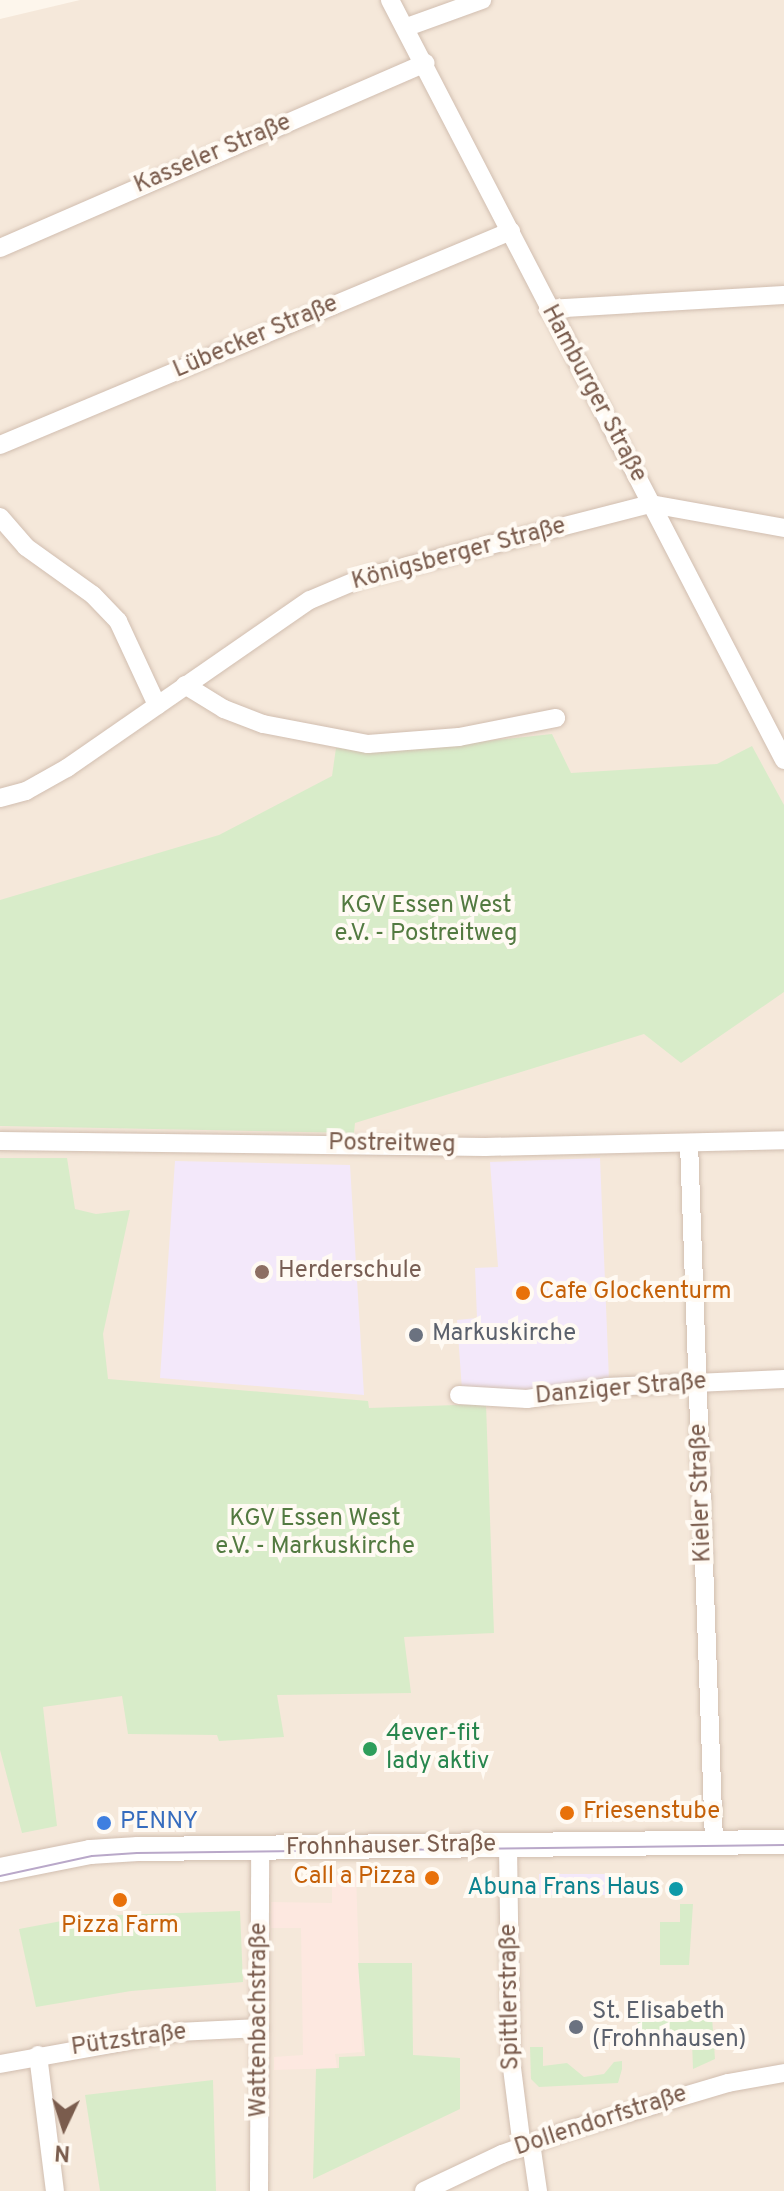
<!DOCTYPE html>
<meta charset="utf-8">
<style>
body{margin:0}
#map{position:relative;width:784px;height:2191px;overflow:hidden;background:#fdf6ec;font-family:Overpass,sans-serif}
div>[style]{position:absolute}
[style*='--x']{left:calc(var(--x)*1px);top:calc(var(--y)*1px);width:calc(var(--w)*1px);rotate:calc(var(--a)*1deg)}
.residential>*{inset:0;background:#f5e8da}
.commercial>*{inset:0;background:#fde8e0}
.education>*{inset:0;background:#f3e8fa;transform-origin:0 0}
.green>*{inset:0;background:#d8ecc9}
.roads{filter:drop-shadow(0 0 2px #d1beb0) drop-shadow(0 0 2px #d1beb0)}
.street>*{height:18px;margin:-9px;padding:0 9px;transform-origin:9px;border-radius:9px;background:#fff}
.secondary>*{height:24px;margin:-12px;padding:0 12px;transform-origin:12px;border-radius:12px;background:#fff}
.tram>*{height:2px;margin:-1px;padding:0 1px;transform-origin:1px;border-radius:1px;background:#b9a8c9}
.dots>*{width:22px;height:22px;translate:-50% -50%;box-sizing:border-box;border:4px solid #fffaf3;border-radius:50%}
span{translate:-50% -50%;white-space:nowrap;text-align:center;line-height:1.15;-webkit-text-stroke:8px #fffaf3;paint-order:stroke}
.street-label{font-size:24px;color:#7a5c4d}
.park-label{font-size:24px;color:#537a41}
.education-label{font-size:24px;color:#785e54}
.left{translate:0 -50%;text-align:left}
.food-label{font-size:24px;color:#c56008}
.right{translate:-100% -50%;text-align:right}
.worship-label{font-size:24px;color:#5b616d}
.leisure-label{font-size:24px;color:#27864d}
.shop-label{font-size:24px;color:#366cbe}
.culture-label{font-size:24px;color:#0d838f}
.north{position:absolute;left:24px;top:2087px;width:80px;height:80px;-webkit-text-stroke:6px #fffaf3;paint-order:stroke;rotate:184deg;font-size:22px;font-weight:700;line-height:32px;text-align:center;color:#7a5c4d}
.north::after{content:'';display:block;margin:auto;width:28px;height:36px;background:#7a5c4d;clip-path:polygon(50% 0,100% 100%,50% 72%,0 100%)}
</style>
<div id="map">
<div class="residential">
<div style="clip-path:polygon(80px 0,784px 0,784px 2191px,0 2191px,0 19px)"></div>
</div>
<div class="commercial">
<div style="clip-path:polygon(332px 1875px,356px 1875px,362px 2052px,335px 2054px,337px 2068px,274px 2070px,274px 2057px,303px 2055px,301px 1928px,271px 1928px,271px 1902px,332px 1903px)"></div>
</div>
<div class="education">
<div style="clip-path:polygon(600px 1158px,609px 1380px,526px 1394px,462px 1390px,457px 1320px,477px 1318px,475px 1268px,498px 1267px,490px 1162px)"></div>
<div style="clip-path:polygon(175px 1161px,350px 1165px,364px 1395px,160px 1378px)"></div>
<div style="left:622px;top:1874px;width:21px;height:83px;rotate:90deg"></div>
</div>
<div class="green">
<div style="clip-path:polygon(552px 734px,571px 773px,717px 764px,752px 746px,784px 805px,784px 992px,681px 1063px,644px 1034px,355px 1123px,354px 1133px,0 1126px,0 900px,219px 835px,332px 776px,336px 748px,401px 750px)"></div>
<div style="clip-path:polygon(0 1158px,67px 1158px,75px 1209px,96px 1214px,130px 1210px,103px 1334px,108px 1379px,368px 1401px,369px 1408px,486px 1404px,494px 1633px,404px 1637px,411px 1693px,277px 1695px,284px 1737px,219px 1741px,217px 1735px,128px 1734px,122px 1696px,43px 1707px,57px 1826px,22px 1833px,0 1750px)"></div>
<div style="clip-path:polygon(680px 1904px,693px 1904px,689px 1965px,660px 1965px,660px 1922px,680px 1922px)"></div>
<div style="clip-path:polygon(240px 1911px,243px 1982px,131px 1991px,36px 2007px,19px 1929px,88px 1916px)"></div>
<div style="clip-path:polygon(358px 1963px,412px 1963px,413px 2055px,460px 2058px,460px 2109px,313px 2179px,316px 2069px,339px 2068px,339px 2057px,365px 2056px)"></div>
<div style="clip-path:polygon(712px 2017px,715px 2059px,693px 2069px,692px 2041px,637px 2042px,638px 2019px)"></div>
<div style="clip-path:polygon(530px 2047px,543px 2047px,543px 2066px,567px 2063px,584px 2077px,604px 2074px,614px 2062px,622px 2061px,622px 2069px,618px 2083px,539px 2087px,531px 2079px)"></div>
<div style="clip-path:polygon(213px 2080px,216px 2191px,100px 2191px,85px 2095px)"></div>
</div>
<div class="roads">
<div class="street">
<div style="--x:390;--y:0;--w:856;--a:62.6"></div>
<div style="--x:407;--y:27;--w:80;--a:-19.8"></div>
<div style="--x:0;--y:248;--w:464;--a:-23.5"></div>
<div style="--x:548;--y:309;--w:236;--a:-3.4"></div>
<div style="--x:0;--y:445;--w:554;--a:-22.72"></div>
<div style="--x:0;--y:517;--w:40;--a:49"></div>
<div style="--x:26;--y:547;--w:82;--a:35.6"></div>
<div style="--x:93;--y:595;--w:36;--a:46"></div>
<div style="--x:118;--y:621;--w:93;--a:65.1"></div>
<div style="--x:185;--y:685;--w:46;--a:31.6"></div>
<div style="--x:224;--y:709;--w:42;--a:21"></div>
<div style="--x:263;--y:724;--w:107;--a:10.8"></div>
<div style="--x:368;--y:744;--w:91;--a:-4.4"></div>
<div style="--x:459;--y:737;--w:99;--a:-11.1"></div>
<div style="--x:0;--y:798;--w:27;--a:-15"></div>
<div style="--x:26;--y:791;--w:47;--a:-29.3"></div>
<div style="--x:67;--y:768;--w:295;--a:-34.7"></div>
<div style="--x:310;--y:600;--w:56;--a:-22.9"></div>
<div style="--x:362;--y:578;--w:298;--a:-14.4"></div>
<div style="--x:651;--y:504;--w:135;--a:10.2"></div>
<div style="--x:0;--y:1141;--w:485;--a:0.7"></div>
<div style="--x:485;--y:1147;--w:299;--a:-1.3"></div>
<div style="--x:689;--y:1143;--w:700;--a:87.95"></div>
<div style="--x:459;--y:1395;--w:68;--a:3.4"></div>
<div style="--x:527;--y:1399;--w:81;--a:-8.5"></div>
<div style="--x:607;--y:1387;--w:177;--a:-2.6"></div>
<div style="--x:508;--y:1846;--w:214;--a:89.2"></div>
<div style="--x:511;--y:2060;--w:88;--a:82.8"></div>
<div style="--x:38;--y:2055;--w:137;--a:82.9"></div>
<div style="--x:0;--y:2064;--w:180;--a:-10.2"></div>
<div style="--x:177;--y:2032;--w:83;--a:-2.8"></div>
<div style="--x:531;--y:2143;--w:49;--a:81.7"></div>
<div style="--x:259;--y:2191;--w:343;--a:-89.8"></div>
<div style="--x:424;--y:2191;--w:86;--a:-25.4"></div>
<div style="--x:502;--y:2154;--w:75;--a:-19.4"></div>
<div style="--x:573;--y:2129;--w:162;--a:-16.5"></div>
<div style="--x:728;--y:2083;--w:57;--a:-10.1"></div>
</div>
<div class="secondary">
<div style="--x:0;--y:1870;--w:92;--a:-11.3"></div>
<div style="--x:90;--y:1852;--w:48;--a:-3.6"></div>
<div style="--x:138;--y:1849;--w:646;--a:-0.62"></div>
</div>
</div>
<div class="tram">
<div style="--x:0;--y:1876;--w:94;--a:-12.3"></div>
<div style="--x:92;--y:1856;--w:45;--a:-3.8"></div>
<div style="--x:137;--y:1853;--w:647;--a:-0.71"></div>
</div>
<div class="dots">
<div style="left:262px;top:1272px;background:#8d6e63"></div>
<div style="left:523px;top:1293px;background:#e8710a"></div>
<div style="left:416px;top:1335px;background:#6b7280"></div>
<div style="left:370px;top:1749px;background:#2e9e5b"></div>
<div style="left:567px;top:1813px;background:#e8710a"></div>
<div style="left:104px;top:1823px;background:#3f7fe0"></div>
<div style="left:432px;top:1878px;background:#e8710a"></div>
<div style="left:676px;top:1889px;background:#0f9aa8"></div>
<div style="left:120px;top:1900px;background:#e8710a"></div>
<div style="left:576px;top:2027px;background:#6b7280"></div>
</div>
<div class="street-label">
<span style="left:213px;top:155px;rotate:-23deg">Kasseler Straße</span>
<span style="left:256px;top:338px;rotate:-23deg">Lübecker Straße</span>
<span style="left:593px;top:394px;rotate:62deg">Hamburger Straße</span>
<span style="left:459px;top:555px;rotate:-15deg">Königsberger Straße</span>
<span style="left:392px;top:1145px;rotate:1deg">Postreitweg</span>
<span style="left:621px;top:1390px;rotate:-5deg">Danziger Straße</span>
<span style="left:702px;top:1493px;rotate:-92deg">Kieler Straße</span>
<span style="left:391px;top:1847px;rotate:-1deg">Frohnhauser Straße</span>
<span style="left:511px;top:1997px;rotate:-91deg">Spittlerstraße</span>
<span style="left:260px;top:2020px;rotate:-90deg">Wattenbachstraße</span>
<span style="left:129px;top:2041px;rotate:-8deg">Pützstraße</span>
<span style="left:601px;top:2122px;rotate:-18deg">Dollendorfstraße</span>
</div>
<div class="park-label">
<span style="left:426px;top:921px">KGV Essen West<br>e.V. - Postreitweg</span>
<span style="left:315px;top:1534px">KGV Essen West<br>e.V. - Markuskirche</span>
</div>
<div class="education-label">
<span class="left" style="left:278px;top:1272px">Herderschule</span>
</div>
<div class="food-label">
<span class="left" style="left:539px;top:1293px">Cafe Glockenturm</span>
<span class="left" style="left:583px;top:1813px">Friesenstube</span>
<span class="right" style="left:416px;top:1878px">Call a Pizza</span>
<span style="left:120px;top:1927px">Pizza Farm</span>
</div>
<div class="worship-label">
<span class="left" style="left:432px;top:1335px">Markuskirche</span>
<span class="left" style="left:592px;top:2027px">St. Elisabeth<br>(Frohnhausen)</span>
</div>
<div class="leisure-label">
<span class="left" style="left:386px;top:1749px">4ever-fit<br>lady aktiv</span>
</div>
<div class="shop-label">
<span class="left" style="left:120px;top:1823px">PENNY</span>
</div>
<div class="culture-label">
<span class="right" style="left:660px;top:1889px">Abuna Frans Haus</span>
</div>
<div class="north">N</div>
</div>
